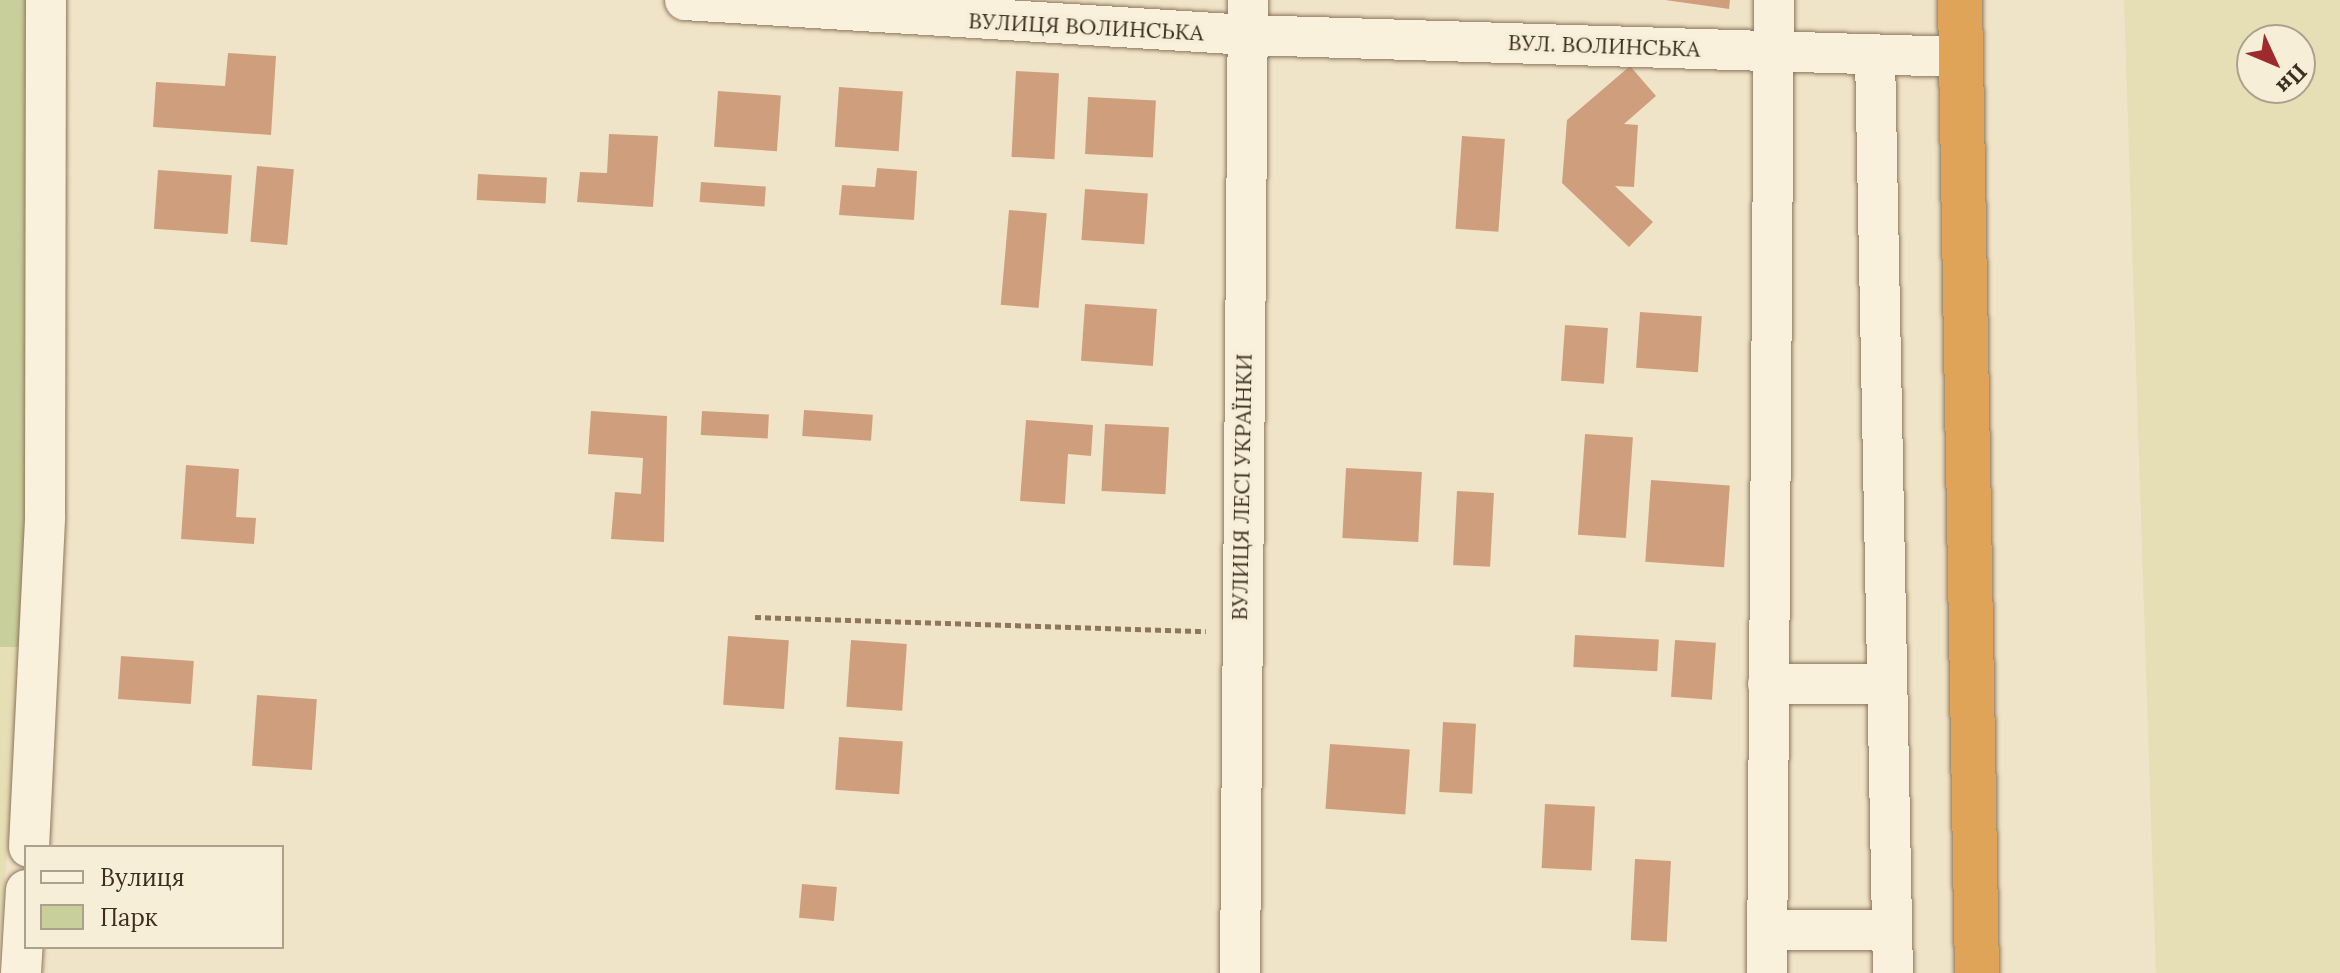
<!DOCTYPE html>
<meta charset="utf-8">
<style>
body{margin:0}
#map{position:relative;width:2340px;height:973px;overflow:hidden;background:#f0e4c8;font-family:Lora,serif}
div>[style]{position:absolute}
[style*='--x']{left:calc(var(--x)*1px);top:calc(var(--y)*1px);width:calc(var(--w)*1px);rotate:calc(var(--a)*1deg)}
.farmland>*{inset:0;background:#e6deb5}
.green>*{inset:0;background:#c9cf9b;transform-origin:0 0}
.building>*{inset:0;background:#cf9f7d;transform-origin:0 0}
.path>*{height:5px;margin-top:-2.5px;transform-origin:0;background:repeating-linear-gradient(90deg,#8d765c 0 6px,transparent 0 10px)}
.roads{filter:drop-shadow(0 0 2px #8d765c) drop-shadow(0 0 2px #8d765c)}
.minor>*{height:40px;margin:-20px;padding:0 20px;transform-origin:20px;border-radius:20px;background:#faf1dc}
.highway>*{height:44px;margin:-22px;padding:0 22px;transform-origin:22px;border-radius:22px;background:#e0a458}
span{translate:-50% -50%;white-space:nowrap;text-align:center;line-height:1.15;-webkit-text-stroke:7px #f7eed8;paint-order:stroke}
.street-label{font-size:22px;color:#3d2e20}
.legend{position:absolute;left:24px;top:845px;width:260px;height:104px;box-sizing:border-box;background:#f7eed8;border:2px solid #ada18e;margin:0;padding:10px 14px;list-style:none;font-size:24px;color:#3d2e20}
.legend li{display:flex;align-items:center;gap:16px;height:40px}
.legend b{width:40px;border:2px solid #ada18e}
.north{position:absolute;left:2236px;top:24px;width:80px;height:80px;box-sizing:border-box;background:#f7eed8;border:2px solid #ada18e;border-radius:50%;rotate:134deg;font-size:22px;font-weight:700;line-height:32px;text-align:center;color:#3d2e20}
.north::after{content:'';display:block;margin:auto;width:28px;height:36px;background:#9e2a2b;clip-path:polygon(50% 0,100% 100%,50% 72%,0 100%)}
</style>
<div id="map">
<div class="farmland">
<div style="clip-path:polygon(evenodd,2124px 0,2340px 0,2340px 973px,2156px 973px,2124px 0,2252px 40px,2300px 40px,2300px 88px,2252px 88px,2252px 40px)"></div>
<div style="clip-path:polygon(0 647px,23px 647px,0 943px)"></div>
</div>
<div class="green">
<div style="left:0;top:0;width:26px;height:647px"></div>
</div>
<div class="building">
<div style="clip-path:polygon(1665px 0,1730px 0,1729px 9px)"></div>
<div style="clip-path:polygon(228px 53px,276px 56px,271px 135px,153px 127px,156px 82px,225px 86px)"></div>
<div style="clip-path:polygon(1630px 66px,1656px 96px,1624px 124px,1638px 125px,1634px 187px,1615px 186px,1653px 222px,1629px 247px,1562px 183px,1567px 120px)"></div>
<div style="left:1016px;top:71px;width:43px;height:86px;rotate:3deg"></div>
<div style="left:839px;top:87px;width:64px;height:60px;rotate:4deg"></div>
<div style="left:718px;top:91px;width:63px;height:56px;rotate:4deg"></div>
<div style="left:1088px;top:97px;width:68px;height:57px;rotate:3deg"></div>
<div style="clip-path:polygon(609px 134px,658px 136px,653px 207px,577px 202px,580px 172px,607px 173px)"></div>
<div style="left:1462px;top:136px;width:43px;height:93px;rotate:4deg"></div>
<div style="left:257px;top:166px;width:37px;height:76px;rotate:5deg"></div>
<div style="clip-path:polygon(877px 168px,917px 171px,914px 220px,839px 215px,842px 185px,875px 187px)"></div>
<div style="left:158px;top:170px;width:74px;height:59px;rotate:4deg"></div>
<div style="left:478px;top:174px;width:69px;height:26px;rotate:3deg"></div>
<div style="left:701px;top:182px;width:65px;height:20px;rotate:4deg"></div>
<div style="left:1085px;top:189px;width:63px;height:51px;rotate:4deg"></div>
<div style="left:1009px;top:210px;width:38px;height:95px;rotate:5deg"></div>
<div style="left:1085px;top:304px;width:72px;height:57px;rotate:4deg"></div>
<div style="left:1640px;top:312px;width:62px;height:56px;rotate:4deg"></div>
<div style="left:1565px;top:325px;width:43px;height:56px;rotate:4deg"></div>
<div style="left:804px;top:410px;width:69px;height:26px;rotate:4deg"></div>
<div style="clip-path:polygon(591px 411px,667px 416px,664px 542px,611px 539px,615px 492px,641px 494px,643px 458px,588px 454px)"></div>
<div style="left:702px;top:411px;width:67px;height:24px;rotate:3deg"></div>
<div style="clip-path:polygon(1026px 420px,1093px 425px,1091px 456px,1068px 454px,1065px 504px,1020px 501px)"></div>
<div style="left:1105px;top:424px;width:64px;height:67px;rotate:3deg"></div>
<div style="left:1585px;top:434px;width:48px;height:101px;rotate:4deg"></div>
<div style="clip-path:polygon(186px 465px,239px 469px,236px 517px,256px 518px,254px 544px,181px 539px)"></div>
<div style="left:1346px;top:468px;width:76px;height:70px;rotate:3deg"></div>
<div style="left:1651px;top:480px;width:79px;height:82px;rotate:4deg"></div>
<div style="left:1457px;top:491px;width:37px;height:74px;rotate:3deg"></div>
<div style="left:1575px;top:635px;width:84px;height:32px;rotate:3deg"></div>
<div style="left:728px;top:636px;width:61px;height:69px;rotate:4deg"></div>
<div style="left:851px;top:640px;width:56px;height:67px;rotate:4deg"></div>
<div style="left:1675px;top:640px;width:41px;height:57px;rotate:4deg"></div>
<div style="left:121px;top:656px;width:73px;height:43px;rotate:4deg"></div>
<div style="left:257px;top:695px;width:60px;height:71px;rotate:4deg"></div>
<div style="left:1443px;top:722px;width:33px;height:70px;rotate:3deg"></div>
<div style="left:839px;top:737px;width:64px;height:53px;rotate:4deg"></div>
<div style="left:1330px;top:744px;width:80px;height:65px;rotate:4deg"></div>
<div style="left:1545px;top:804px;width:50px;height:64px;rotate:3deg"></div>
<div style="left:1635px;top:859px;width:36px;height:81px;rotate:3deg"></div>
<div style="left:802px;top:884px;width:35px;height:34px;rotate:5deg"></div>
</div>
<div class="path">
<div style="--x:755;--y:617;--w:451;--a:1.8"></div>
</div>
<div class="roads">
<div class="minor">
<div style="--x:685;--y:0;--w:564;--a:3.56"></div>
<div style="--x:1248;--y:35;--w:713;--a:1.77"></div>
<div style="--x:1875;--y:55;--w:918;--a:88.88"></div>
<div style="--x:1768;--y:684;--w:119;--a:0"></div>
<div style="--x:29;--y:847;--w:331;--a:-87.2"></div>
<div style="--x:45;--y:516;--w:516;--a:-89.89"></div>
<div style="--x:1767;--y:930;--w:125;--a:0"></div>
<div style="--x:21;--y:973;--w:83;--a:-86.6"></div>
<div style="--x:1240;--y:973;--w:973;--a:-89.53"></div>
<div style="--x:1767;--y:973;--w:973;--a:-89.59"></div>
</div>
<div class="highway">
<div style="--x:1960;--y:0;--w:973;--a:89"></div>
</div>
</div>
<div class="street-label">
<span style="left:1086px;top:27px;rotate:3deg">ВУЛИЦЯ ВОЛИНСЬКА</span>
<span style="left:1604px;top:46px;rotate:2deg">ВУЛ. ВОЛИНСЬКА</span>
<span style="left:1242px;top:487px;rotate:-89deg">ВУЛИЦЯ ЛЕСІ УКРАЇНКИ</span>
</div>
<ul class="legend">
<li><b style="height:10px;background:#faf1dc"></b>Вулиця</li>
<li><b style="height:22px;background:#c9cf9b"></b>Парк</li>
</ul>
<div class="north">Пн</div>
</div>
